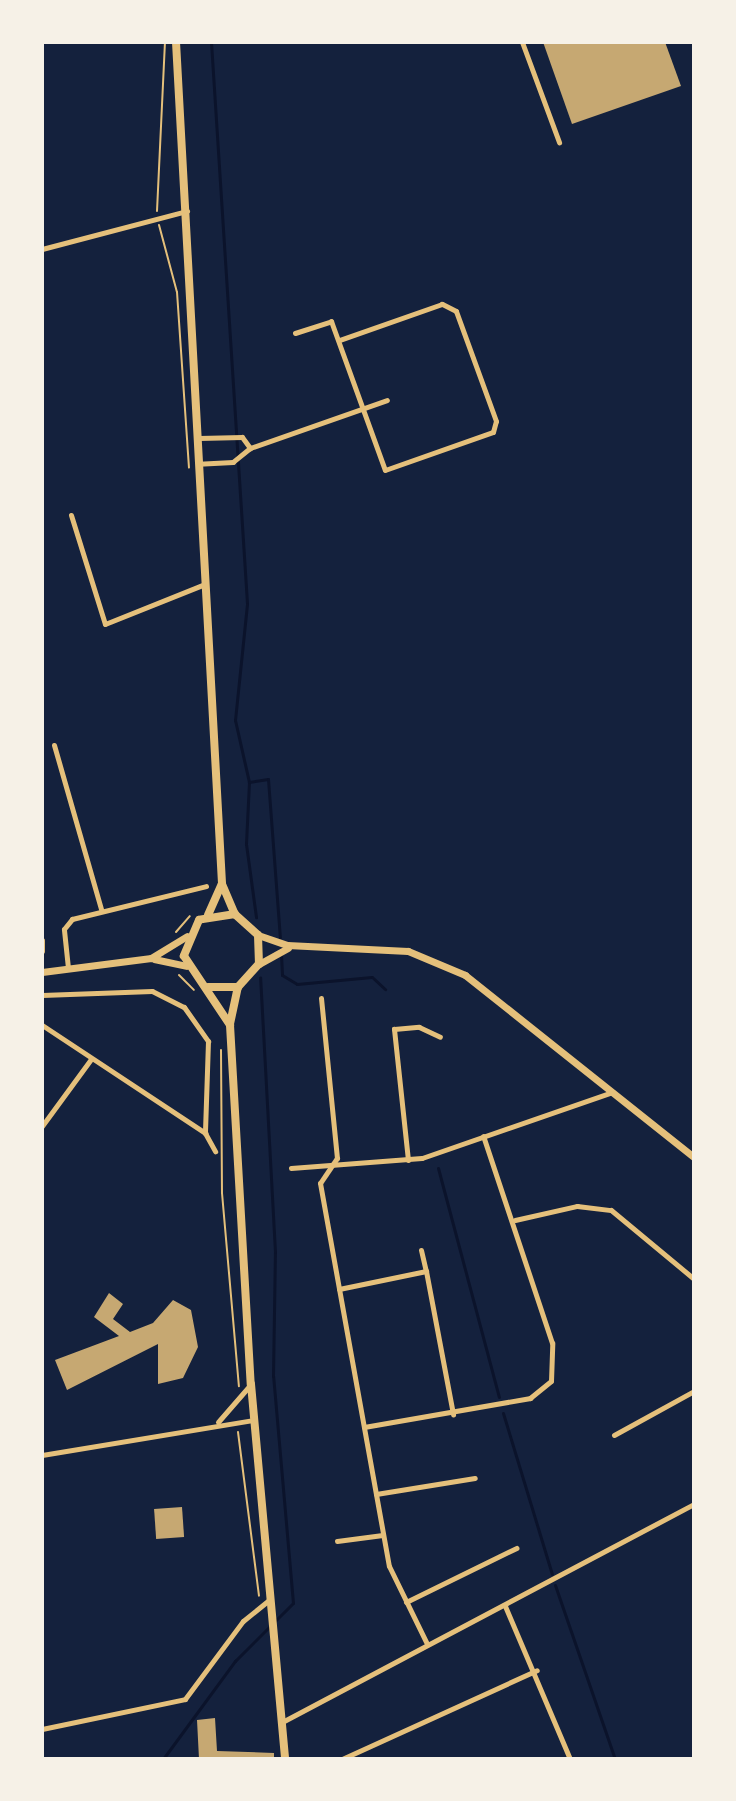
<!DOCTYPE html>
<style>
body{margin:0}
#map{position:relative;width:736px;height:1801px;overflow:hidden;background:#14213d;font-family:Barlow,sans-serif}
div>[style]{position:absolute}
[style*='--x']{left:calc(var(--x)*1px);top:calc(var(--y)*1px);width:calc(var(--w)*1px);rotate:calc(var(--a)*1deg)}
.stream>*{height:3px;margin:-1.5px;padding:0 1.5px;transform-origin:1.5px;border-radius:1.5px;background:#0b132b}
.building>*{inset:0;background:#c6a872;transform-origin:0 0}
.path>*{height:2px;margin:-1px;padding:0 1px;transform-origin:1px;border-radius:1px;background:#e5c07b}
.minor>*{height:5px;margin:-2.5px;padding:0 2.5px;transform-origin:2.5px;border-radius:2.5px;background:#e5c07b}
.tertiary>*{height:7px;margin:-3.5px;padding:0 3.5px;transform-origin:3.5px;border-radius:3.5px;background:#e5c07b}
.secondary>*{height:8px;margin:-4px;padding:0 4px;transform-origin:4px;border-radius:4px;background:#e5c07b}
span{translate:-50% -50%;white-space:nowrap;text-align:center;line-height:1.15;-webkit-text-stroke:8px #f6f1e7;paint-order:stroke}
.frame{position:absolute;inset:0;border:44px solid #f6f1e7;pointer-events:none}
</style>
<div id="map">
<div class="stream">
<div style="--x:211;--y:42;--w:563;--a:86.33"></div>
<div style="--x:247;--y:604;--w:117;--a:95.9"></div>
<div style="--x:235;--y:720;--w:64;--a:77.3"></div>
<div style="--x:249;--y:782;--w:62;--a:92.8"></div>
<div style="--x:246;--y:844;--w:74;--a:82.2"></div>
<div style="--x:249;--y:782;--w:19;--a:-9"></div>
<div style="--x:268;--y:779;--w:159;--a:85.7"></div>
<div style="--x:281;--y:955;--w:20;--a:87"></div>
<div style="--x:282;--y:975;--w:17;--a:31"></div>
<div style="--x:297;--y:984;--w:75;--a:-5.3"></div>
<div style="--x:372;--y:977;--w:18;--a:43"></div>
<div style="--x:438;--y:1168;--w:237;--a:75.1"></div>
<div style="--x:503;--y:1413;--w:168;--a:73.1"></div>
<div style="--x:555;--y:1585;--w:184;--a:71"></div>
<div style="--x:163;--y:1759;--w:122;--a:-53.7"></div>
<div style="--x:235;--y:1661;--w:82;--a:-45"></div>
<div style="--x:293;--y:1603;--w:228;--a:-95"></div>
<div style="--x:273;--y:1376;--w:124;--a:-89.1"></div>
<div style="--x:275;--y:1252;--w:275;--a:-93.1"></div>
</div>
<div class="building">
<div style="clip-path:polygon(543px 42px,665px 42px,681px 86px,572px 124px)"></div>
<div style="clip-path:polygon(109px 1293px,123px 1304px,113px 1319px,130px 1332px,153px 1323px,173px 1300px,191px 1310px,198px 1347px,183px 1378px,158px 1384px,158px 1344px,67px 1390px,55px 1360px,119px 1336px,94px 1317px)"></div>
<div style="left:182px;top:1507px;width:30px;height:28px;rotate:86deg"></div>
<div style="clip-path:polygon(215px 1718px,217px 1751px,274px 1753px,274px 1759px,199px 1759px,197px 1720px)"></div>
</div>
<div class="path">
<div style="--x:157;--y:211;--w:169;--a:-87.3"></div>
<div style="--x:159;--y:225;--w:69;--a:75"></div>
<div style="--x:177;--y:292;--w:176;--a:86.1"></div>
<div style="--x:176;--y:932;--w:21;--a:-49"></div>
<div style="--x:179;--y:975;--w:21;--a:45"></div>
<div style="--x:221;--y:1050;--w:143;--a:89.6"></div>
<div style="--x:222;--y:1193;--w:194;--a:85"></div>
<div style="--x:238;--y:1432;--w:165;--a:82.7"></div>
</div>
<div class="minor">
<div style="--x:522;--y:42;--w:107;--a:69.7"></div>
<div style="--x:42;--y:249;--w:150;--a:-14.7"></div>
<div style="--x:295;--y:333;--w:38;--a:-18"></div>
<div style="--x:331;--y:321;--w:158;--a:70.1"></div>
<div style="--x:385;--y:470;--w:114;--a:-19.4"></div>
<div style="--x:493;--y:432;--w:11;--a:-75"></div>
<div style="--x:496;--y:421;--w:117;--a:-110"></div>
<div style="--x:456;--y:311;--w:16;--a:-153"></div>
<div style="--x:442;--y:304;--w:109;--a:160.7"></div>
<div style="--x:199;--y:438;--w:43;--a:-1.3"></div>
<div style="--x:242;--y:437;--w:14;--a:54"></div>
<div style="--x:250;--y:448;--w:22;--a:141"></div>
<div style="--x:233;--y:462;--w:34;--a:177"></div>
<div style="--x:250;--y:448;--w:145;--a:-19.3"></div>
<div style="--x:71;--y:515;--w:114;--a:72.7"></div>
<div style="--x:105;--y:624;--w:108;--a:-21.8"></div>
<div style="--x:54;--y:745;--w:171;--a:74"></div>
<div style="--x:42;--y:940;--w:11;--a:90"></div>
<div style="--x:68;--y:968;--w:39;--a:-96"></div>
<div style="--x:64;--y:929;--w:13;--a:-51"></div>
<div style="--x:72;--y:919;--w:138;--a:-13.8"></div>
<div style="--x:42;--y:995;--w:110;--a:-2.1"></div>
<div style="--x:152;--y:991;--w:36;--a:27"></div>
<div style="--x:184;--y:1007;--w:42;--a:54.8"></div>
<div style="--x:208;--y:1041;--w:92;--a:91.9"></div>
<div style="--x:205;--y:1133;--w:21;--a:61"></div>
<div style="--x:321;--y:998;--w:161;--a:84.3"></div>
<div style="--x:337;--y:1158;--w:30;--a:124"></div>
<div style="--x:320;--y:1183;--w:389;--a:79.8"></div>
<div style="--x:389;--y:1566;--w:87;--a:64"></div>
<div style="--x:42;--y:1025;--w:196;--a:33.5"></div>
<div style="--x:42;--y:1126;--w:83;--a:-53.8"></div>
<div style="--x:408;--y:1160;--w:132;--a:-96.1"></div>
<div style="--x:394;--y:1029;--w:25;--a:-5"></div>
<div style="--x:419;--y:1027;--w:23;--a:25"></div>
<div style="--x:291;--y:1168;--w:131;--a:-4.4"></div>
<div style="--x:422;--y:1158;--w:202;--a:-19.1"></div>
<div style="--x:515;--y:1220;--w:64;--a:-12.7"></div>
<div style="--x:577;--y:1206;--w:34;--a:7"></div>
<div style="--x:611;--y:1210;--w:108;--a:39.7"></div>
<div style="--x:421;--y:1250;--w:22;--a:77"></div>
<div style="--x:339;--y:1289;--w:89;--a:-11.7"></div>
<div style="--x:426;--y:1271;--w:146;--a:79.3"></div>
<div style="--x:218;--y:1422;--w:50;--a:-49"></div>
<div style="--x:364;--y:1427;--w:169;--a:-9.9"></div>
<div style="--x:530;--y:1398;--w:27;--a:-39"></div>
<div style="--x:551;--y:1381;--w:38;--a:-88"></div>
<div style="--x:552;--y:1343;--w:218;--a:-108.4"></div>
<div style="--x:614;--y:1435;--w:91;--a:-28.8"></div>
<div style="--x:42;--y:1455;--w:215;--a:-9.4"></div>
<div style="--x:376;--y:1494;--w:100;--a:-9.2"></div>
<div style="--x:337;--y:1541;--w:46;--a:-7.4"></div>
<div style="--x:406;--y:1602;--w:123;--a:-26.1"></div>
<div style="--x:505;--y:1606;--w:166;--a:67"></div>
<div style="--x:284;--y:1721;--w:464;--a:-27.9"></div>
<div style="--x:42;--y:1729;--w:146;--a:-11.8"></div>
<div style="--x:185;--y:1699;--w:97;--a:-53.4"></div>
<div style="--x:243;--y:1621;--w:33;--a:-39"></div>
<div style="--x:342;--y:1759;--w:214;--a:-24.5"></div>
</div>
<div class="tertiary">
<div style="--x:258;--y:935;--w:31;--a:19"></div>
<div style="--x:287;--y:945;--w:121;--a:2.8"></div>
<div style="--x:408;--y:951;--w:62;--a:22.8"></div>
<div style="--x:465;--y:975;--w:293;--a:38.5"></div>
<div style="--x:154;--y:959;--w:33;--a:12"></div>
<div style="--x:259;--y:964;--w:33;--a:-29"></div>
<div style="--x:42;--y:972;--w:110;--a:-7.3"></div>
<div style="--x:151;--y:958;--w:42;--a:-31.4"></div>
</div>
<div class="secondary">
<div style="--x:176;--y:42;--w:843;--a:86.87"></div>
<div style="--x:222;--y:884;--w:33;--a:67"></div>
<div style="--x:208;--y:915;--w:34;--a:-66"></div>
<div style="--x:208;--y:987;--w:30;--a:0"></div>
<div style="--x:238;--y:987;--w:31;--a:-48"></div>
<div style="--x:259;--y:964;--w:29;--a:-92"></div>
<div style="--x:258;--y:935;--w:31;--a:-138"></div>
<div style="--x:235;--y:914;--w:36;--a:171"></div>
<div style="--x:199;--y:920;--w:39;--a:113"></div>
<div style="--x:184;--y:956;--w:83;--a:56.3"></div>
<div style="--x:230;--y:1025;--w:360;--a:86.7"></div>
<div style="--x:251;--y:1384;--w:377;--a:84.8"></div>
<div style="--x:230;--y:1024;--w:38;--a:-78"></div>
</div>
<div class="frame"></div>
</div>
